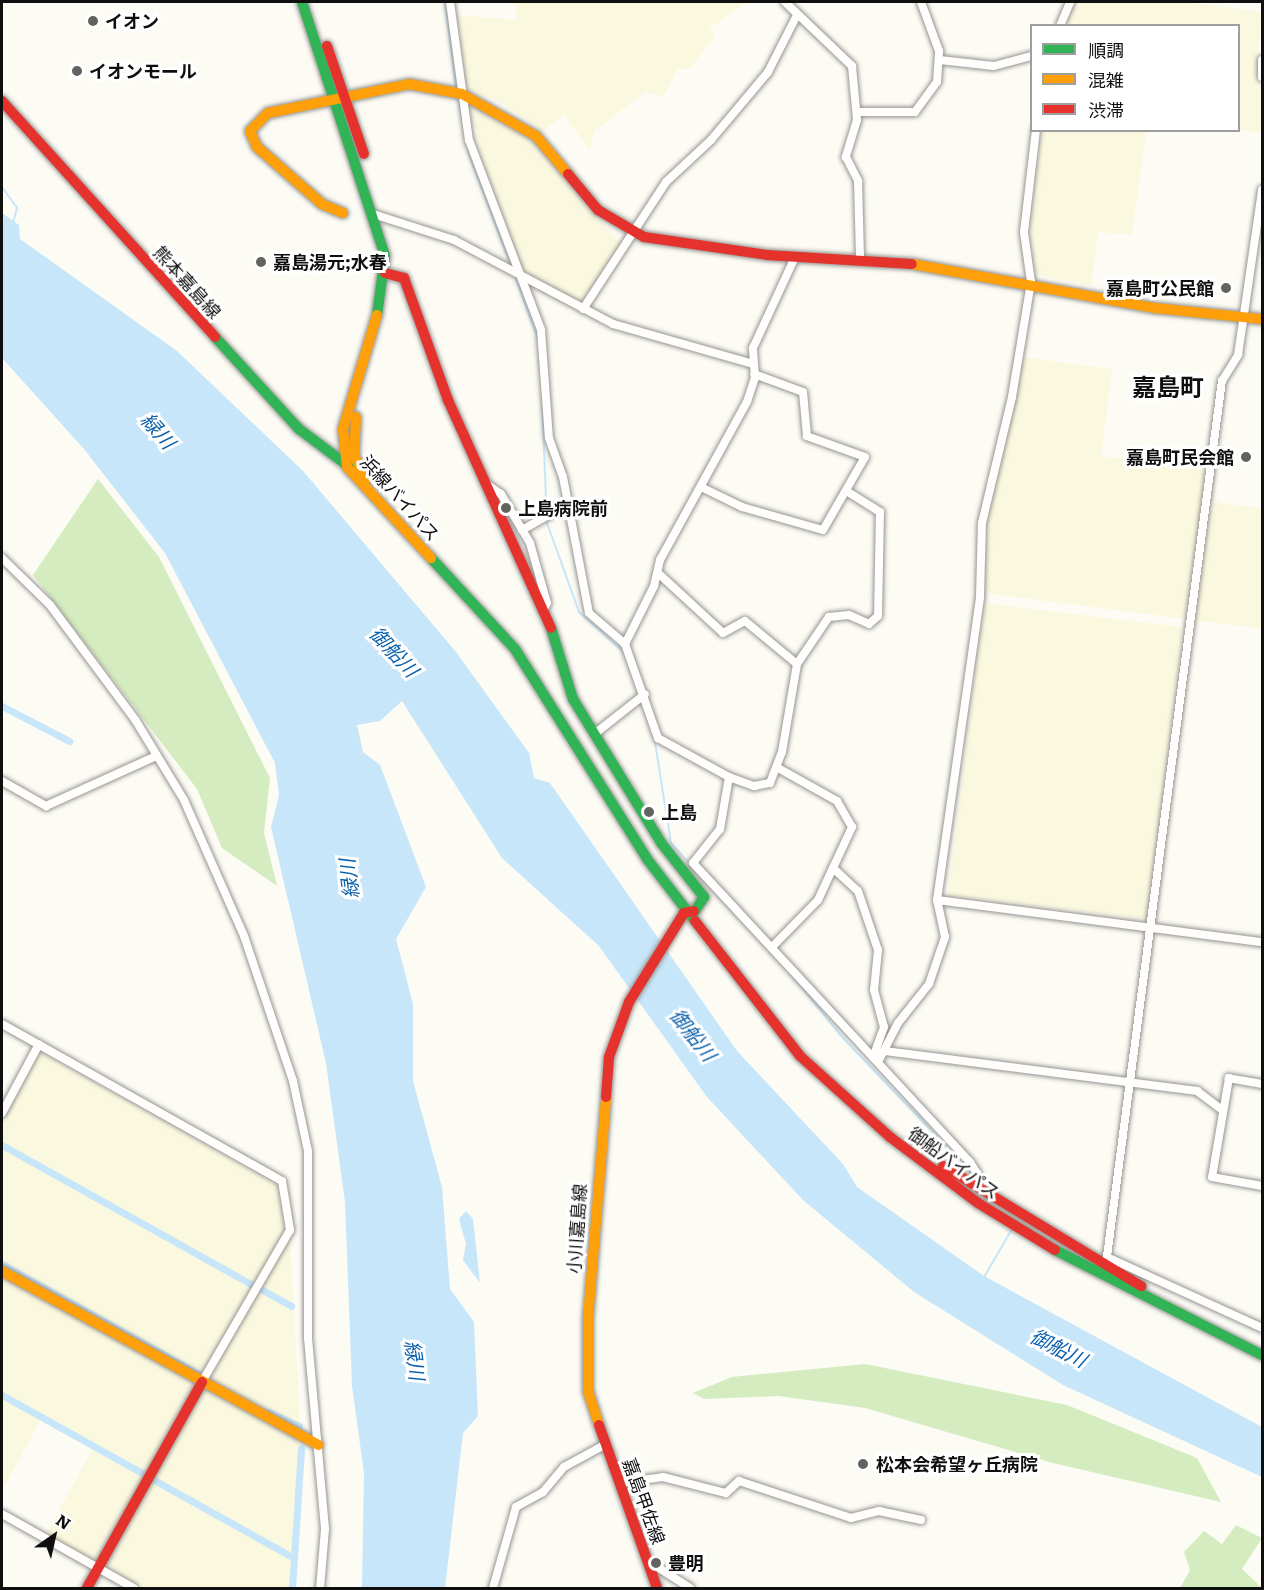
<!DOCTYPE html>
<meta charset="utf-8">
<style>
body{margin:0}
#map{position:relative;width:1264px;height:1590px;overflow:hidden;background:#fcfbf4;font-family:Literata,"Noto Sans JP",serif}
div>[style]{position:absolute}
[style*='--x']{left:calc(var(--x)*1px);top:calc(var(--y)*1px);width:calc(var(--w)*1px);rotate:calc(var(--a)*1deg)}
.farmland>*{inset:0;background:#faf8df;transform-origin:0 0}
.forest>*{inset:0;background:#d4ecbf}
.water>*{inset:0;background:#c7e6fa}
.stream>*{height:2px;margin:-1px;padding:0 1px;transform-origin:1px;border-radius:1px;background:#c7e6fa}
.canal>*{height:7px;margin:-3.5px;padding:0 3.5px;transform-origin:3.5px;border-radius:3.5px;background:#c7e6fa}
.roads{filter:drop-shadow(0 0 2px #969592) drop-shadow(0 0 2px #969592)}
.street>*{height:8px;margin:-4px;padding:0 4px;transform-origin:4px;border-radius:4px;background:#fffefd}
.fast>*{height:10px;margin:-5px;padding:0 5px;transform-origin:5px;border-radius:5px;background:#30b455}
.slow>*{height:10px;margin:-5px;padding:0 5px;transform-origin:5px;border-radius:5px;background:#ff9f0a}
.jam>*{height:10px;margin:-5px;padding:0 5px;transform-origin:5px;border-radius:5px;background:#e5322d}
.dots>*{width:16px;height:16px;translate:-50% -50%;box-sizing:border-box;border:3px solid #fff;border-radius:50%}
span{translate:-50% -50%;white-space:nowrap;text-align:center;line-height:1.15;-webkit-text-stroke:6px #fff;paint-order:stroke}
.poi-label{font-size:18px;color:#0f0f0f;font-weight:700}
.left{translate:0 -50%;text-align:left}
.right{translate:-100% -50%;text-align:right}
.street-label{font-size:18px;color:#0f0f0f}
.water-label{font-size:20px;color:#0c61ad;font-style:italic}
.district-label{font-size:24px;color:#0f0f0f;font-weight:700}
.frame{position:absolute;inset:0;border:3px solid #0f0f0f;pointer-events:none}
.legend{position:absolute;left:1030px;top:24px;width:210px;height:108px;box-sizing:border-box;background:#fff;border:2px solid #9f9f9f;margin:0;padding:8px 10px;list-style:none;font-size:18px;color:#0f0f0f}
.legend li{display:flex;align-items:center;gap:12px;height:30px}
.legend b{width:30px;border:2px solid #9f9f9f}
.north{position:absolute;left:24px;top:1506px;width:60px;height:60px;-webkit-text-stroke:4px #fff;paint-order:stroke;rotate:34deg;font-size:16px;font-weight:700;line-height:24px;text-align:center;color:#0f0f0f}
.north::after{content:'';display:block;margin:auto;width:21px;height:27px;background:#0f0f0f;clip-path:polygon(50% 0,100% 100%,50% 72%,0 100%)}
</style>
<div id="map">
<div class="farmland">
<div style="clip-path:polygon(515px 2px,747px 2px,709px 29px,716px 35px,689px 69px,678px 69px,663px 96px,645px 92px,594px 131px,590px 150px,564px 115px,542px 131px,502px 103px,467px 89px,458px 15px,517px 20px)"></div>
<div style="clip-path:polygon(1073px 2px,1185px 2px,1262px 12px,1257px 73px,1262px 89px,1262px 133px,1239px 130px,1238px 26px,1066px 26px)"></div>
<div style="clip-path:polygon(470px 107px,531px 141px,622px 246px,583px 306px,523px 270px,483px 163px)"></div>
<div style="clip-path:polygon(1042px 131px,1146px 131px,1132px 235px,1098px 232px,1091px 285px,1035px 274px,1031px 224px)"></div>
<div style="clip-path:polygon(1023px 357px,1112px 369px,1101px 456px,1207px 471px,1186px 619px,982px 593px,985px 523px)"></div>
<div style="clip-path:polygon(1212px 502px,1262px 508px,1262px 629px,1195px 620px)"></div>
<div style="left:984px;top:603px;width:200px;height:294px;rotate:7deg"></div>
<div style="clip-path:polygon(40px 1052px,280px 1187px,290px 1237px,300px 1427px,292px 1588px,142px 1588px,46px 1535px,94px 1446px,42px 1417px,2px 1491px,2px 1121px)"></div>
</div>
<div class="forest">
<div style="clip-path:polygon(98px 479px,159px 557px,270px 778px,264px 833px,277px 886px,222px 848px,197px 789px,33px 575px)"></div>
<div style="clip-path:polygon(865px 1364px,1067px 1405px,1197px 1458px,1221px 1502px,1053px 1463px,865px 1408px,779px 1396px,704px 1399px,693px 1393px,732px 1377px)"></div>
<div style="clip-path:polygon(1236px 1525px,1262px 1538px,1242px 1569px,1262px 1588px,1180px 1588px,1190px 1570px,1184px 1552px,1204px 1531px,1222px 1544px)"></div>
</div>
<div class="water">
<div style="clip-path:polygon(2px 213px,19px 225px,20px 239px,177px 351px,303px 471px,456px 652px,529px 753px,534px 778px,550px 783px,737px 1051px,843px 1164px,857px 1187px,984px 1276px,1262px 1427px,1262px 1477px,1063px 1385px,914px 1292px,803px 1200px,707px 1097px,599px 946px,502px 858px,402px 701px,380px 721px,357px 725px,363px 752px,380px 765px,426px 887px,396px 939px,413px 1004px,413px 1081px,442px 1187px,450px 1289px,474px 1322px,478px 1416px,463px 1433px,445px 1588px,362px 1588px,364px 1473px,352px 1386px,345px 1202px,326px 1063px,271px 827px,279px 795px,275px 763px,165px 553px,84px 449px,2px 358px)"></div>
<div style="clip-path:polygon(466px 1211px,473px 1219px,480px 1283px,463px 1260px,466px 1244px,459px 1219px)"></div>
</div>
<div class="stream">
<div style="--x:445;--y:2;--w:88;--a:82.8"></div>
<div style="--x:458;--y:97;--w:59;--a:79.3"></div>
<div style="--x:469;--y:155;--w:122;--a:69.3"></div>
<div style="--x:2;--y:187;--w:26;--a:54"></div>
<div style="--x:17;--y:208;--w:16;--a:105"></div>
<div style="--x:514;--y:274;--w:72;--a:69.8"></div>
<div style="--x:542;--y:395;--w:128;--a:87.8"></div>
<div style="--x:547;--y:523;--w:95;--a:70.2"></div>
<div style="--x:579;--y:612;--w:63;--a:41.8"></div>
<div style="--x:654;--y:736;--w:108;--a:81"></div>
<div style="--x:671;--y:843;--w:96;--a:48"></div>
<div style="--x:790;--y:973;--w:84;--a:50.8"></div>
<div style="--x:843;--y:1038;--w:188;--a:46.3"></div>
<div style="--x:978;--y:1178;--w:15;--a:32"></div>
<div style="--x:983;--y:1279;--w:58;--a:-59.9"></div>
</div>
<div class="canal">
<div style="--x:2;--y:706;--w:76;--a:27.6"></div>
<div style="--x:2;--y:1145;--w:287;--a:29.2"></div>
<div style="--x:2;--y:1264;--w:228;--a:29.2"></div>
<div style="--x:259;--y:1288;--w:37;--a:29"></div>
<div style="--x:2;--y:1395;--w:165;--a:29.1"></div>
<div style="--x:269;--y:1412;--w:33;--a:25"></div>
<div style="--x:154;--y:1480;--w:160;--a:29.1"></div>
<div style="--x:292;--y:1588;--w:140;--a:-86.3"></div>
</div>
<div class="roads">
<div class="street">
<div style="--x:450;--y:2;--w:139;--a:82.2"></div>
<div style="--x:469;--y:140;--w:203;--a:69.2"></div>
<div style="--x:541;--y:330;--w:108;--a:85.8"></div>
<div style="--x:549;--y:438;--w:41;--a:70.3"></div>
<div style="--x:563;--y:477;--w:138;--a:79.2"></div>
<div style="--x:589;--y:613;--w:48;--a:40.7"></div>
<div style="--x:625;--y:644;--w:100;--a:70.7"></div>
<div style="--x:658;--y:738;--w:81;--a:28.8"></div>
<div style="--x:729;--y:777;--w:27;--a:20"></div>
<div style="--x:754;--y:786;--w:16;--a:-11"></div>
<div style="--x:770;--y:783;--w:33;--a:-69"></div>
<div style="--x:782;--y:752;--w:89;--a:-80.3"></div>
<div style="--x:797;--y:664;--w:57;--a:-55.8"></div>
<div style="--x:829;--y:617;--w:20;--a:-6"></div>
<div style="--x:849;--y:615;--w:22;--a:24"></div>
<div style="--x:869;--y:624;--w:12;--a:-42"></div>
<div style="--x:878;--y:616;--w:104;--a:-88.9"></div>
<div style="--x:880;--y:512;--w:38;--a:-148"></div>
<div style="--x:785;--y:2;--w:93;--a:43.7"></div>
<div style="--x:852;--y:66;--w:54;--a:84.7"></div>
<div style="--x:857;--y:120;--w:39;--a:107"></div>
<div style="--x:846;--y:157;--w:27;--a:63"></div>
<div style="--x:858;--y:181;--w:78;--a:88.5"></div>
<div style="--x:1060;--y:26;--w:26;--a:-67"></div>
<div style="--x:940;--y:60;--w:54;--a:6.3"></div>
<div style="--x:994;--y:66;--w:39;--a:-15"></div>
<div style="--x:1262;--y:60;--w:17;--a:90"></div>
<div style="--x:857;--y:112;--w:58;--a:0"></div>
<div style="--x:915;--y:112;--w:37;--a:-54"></div>
<div style="--x:937;--y:82;--w:31;--a:-86"></div>
<div style="--x:939;--y:51;--w:52;--a:-110.2"></div>
<div style="--x:376;--y:215;--w:82;--a:17.8"></div>
<div style="--x:454;--y:240;--w:180;--a:27.8"></div>
<div style="--x:613;--y:324;--w:146;--a:15.9"></div>
<div style="--x:583;--y:309;--w:152;--a:-56.8"></div>
<div style="--x:666;--y:182;--w:62;--a:-43"></div>
<div style="--x:711;--y:140;--w:89;--a:-50"></div>
<div style="--x:768;--y:72;--w:64;--a:-63"></div>
<div style="--x:488;--y:485;--w:16;--a:35"></div>
<div style="--x:501;--y:494;--w:57;--a:59.4"></div>
<div style="--x:530;--y:543;--w:62;--a:74.2"></div>
<div style="--x:547;--y:603;--w:7;--a:117"></div>
<div style="--x:701;--y:487;--w:46;--a:26"></div>
<div style="--x:742;--y:507;--w:84;--a:15.9"></div>
<div style="--x:823;--y:530;--w:84;--a:-60.1"></div>
<div style="--x:865;--y:457;--w:62;--a:-160.1"></div>
<div style="--x:807;--y:436;--w:44;--a:-95.2"></div>
<div style="--x:803;--y:392;--w:52;--a:-159.8"></div>
<div style="--x:522;--y:530;--w:53;--a:-29.5"></div>
<div style="--x:2;--y:558;--w:67;--a:44.4"></div>
<div style="--x:50;--y:605;--w:144;--a:53.4"></div>
<div style="--x:136;--y:721;--w:92;--a:58.7"></div>
<div style="--x:184;--y:800;--w:149;--a:66.2"></div>
<div style="--x:244;--y:936;--w:153;--a:71.3"></div>
<div style="--x:293;--y:1081;--w:72;--a:77.9"></div>
<div style="--x:308;--y:1151;--w:187;--a:90"></div>
<div style="--x:308;--y:1338;--w:192;--a:84.9"></div>
<div style="--x:325;--y:1529;--w:59;--a:94.8"></div>
<div style="--x:658;--y:573;--w:88;--a:42.7"></div>
<div style="--x:723;--y:633;--w:25;--a:-29"></div>
<div style="--x:745;--y:621;--w:67;--a:39.6"></div>
<div style="--x:625;--y:644;--w:65;--a:-63.4"></div>
<div style="--x:654;--y:586;--w:27;--a:-77"></div>
<div style="--x:660;--y:560;--w:180;--a:-61.2"></div>
<div style="--x:747;--y:402;--w:25;--a:-72"></div>
<div style="--x:755;--y:378;--w:30;--a:-94"></div>
<div style="--x:753;--y:348;--w:100;--a:-65.2"></div>
<div style="--x:597;--y:732;--w:61;--a:-38.4"></div>
<div style="--x:729;--y:777;--w:53;--a:99.8"></div>
<div style="--x:720;--y:829;--w:43;--a:128.5"></div>
<div style="--x:693;--y:863;--w:408;--a:47.2"></div>
<div style="--x:970;--y:1162;--w:13;--a:58"></div>
<div style="--x:977;--y:1173;--w:12;--a:121"></div>
<div style="--x:2;--y:781;--w:51;--a:29.6"></div>
<div style="--x:46;--y:806;--w:121;--a:-24.4"></div>
<div style="--x:833;--y:868;--w:34;--a:43"></div>
<div style="--x:858;--y:891;--w:62;--a:71.3"></div>
<div style="--x:878;--y:950;--w:40;--a:95.7"></div>
<div style="--x:874;--y:990;--w:38;--a:75"></div>
<div style="--x:884;--y:1027;--w:32;--a:110"></div>
<div style="--x:937;--y:900;--w:328;--a:7.4"></div>
<div style="--x:774;--y:945;--w:63;--a:-45.6"></div>
<div style="--x:818;--y:900;--w:81;--a:-65"></div>
<div style="--x:852;--y:827;--w:30;--a:-120"></div>
<div style="--x:837;--y:801;--w:68;--a:-150.8"></div>
<div style="--x:2;--y:1024;--w:321;--a:29.3"></div>
<div style="--x:282;--y:1181;--w:50;--a:80.7"></div>
<div style="--x:290;--y:1230;--w:176;--a:120.1"></div>
<div style="--x:885;--y:1051;--w:315;--a:7.3"></div>
<div style="--x:1197;--y:1091;--w:31;--a:37"></div>
<div style="--x:878;--y:1062;--w:44;--a:-62.9"></div>
<div style="--x:898;--y:1023;--w:50;--a:-51.5"></div>
<div style="--x:929;--y:984;--w:50;--a:-71.2"></div>
<div style="--x:945;--y:937;--w:38;--a:-102"></div>
<div style="--x:937;--y:900;--w:306;--a:-81.9"></div>
<div style="--x:980;--y:597;--w:74;--a:-88.5"></div>
<div style="--x:982;--y:523;--w:130;--a:-76.6"></div>
<div style="--x:1012;--y:397;--w:117;--a:-80.6"></div>
<div style="--x:1031;--y:282;--w:50;--a:-98"></div>
<div style="--x:1024;--y:232;--w:103;--a:-83.3"></div>
<div style="--x:1262;--y:1084;--w:34;--a:-170"></div>
<div style="--x:1229;--y:1078;--w:100;--a:99.7"></div>
<div style="--x:1212;--y:1177;--w:51;--a:10.2"></div>
<div style="--x:2;--y:1113;--w:78;--a:-61.8"></div>
<div style="--x:1107;--y:1257;--w:170;--a:24.6"></div>
<div style="--x:1106;--y:1264;--w:891;--a:-82.52"></div>
<div style="--x:1222;--y:381;--w:31;--a:-58"></div>
<div style="--x:1238;--y:355;--w:167;--a:-81.7"></div>
<div style="--x:620;--y:1483;--w:43;--a:-7.9"></div>
<div style="--x:663;--y:1477;--w:65;--a:14.3"></div>
<div style="--x:726;--y:1493;--w:18;--a:-43"></div>
<div style="--x:739;--y:1481;--w:118;--a:18.3"></div>
<div style="--x:851;--y:1518;--w:29;--a:-14"></div>
<div style="--x:879;--y:1511;--w:43;--a:12.1"></div>
<div style="--x:2;--y:1514;--w:151;--a:29.3"></div>
<div style="--x:648;--y:1561;--w:50;--a:32.7"></div>
<div style="--x:493;--y:1588;--w:84;--a:-74.1"></div>
<div style="--x:516;--y:1507;--w:31;--a:-29"></div>
<div style="--x:543;--y:1492;--w:33;--a:-50"></div>
<div style="--x:564;--y:1467;--w:48;--a:-28.7"></div>
</div>
<div class="fast">
<div style="--x:302;--y:2;--w:267;--a:71.9"></div>
<div style="--x:385;--y:256;--w:60;--a:97.7"></div>
<div style="--x:215;--y:337;--w:125;--a:47.6"></div>
<div style="--x:299;--y:429;--w:65;--a:36.9"></div>
<div style="--x:431;--y:558;--w:124;--a:47.3"></div>
<div style="--x:515;--y:649;--w:248;--a:57.8"></div>
<div style="--x:647;--y:859;--w:78;--a:52.3"></div>
<div style="--x:551;--y:628;--w:74;--a:72.8"></div>
<div style="--x:573;--y:699;--w:170;--a:58.5"></div>
<div style="--x:662;--y:844;--w:68;--a:51.6"></div>
<div style="--x:704;--y:897;--w:17;--a:123"></div>
<div style="--x:1055;--y:1250;--w:232;--a:26.9"></div>
</div>
<div class="slow">
<div style="--x:343;--y:213;--w:23;--a:-157"></div>
<div style="--x:322;--y:204;--w:86;--a:-138.8"></div>
<div style="--x:257;--y:147;--w:17;--a:-114"></div>
<div style="--x:250;--y:131;--w:25;--a:-45"></div>
<div style="--x:268;--y:113;--w:144;--a:-11.6"></div>
<div style="--x:409;--y:84;--w:54;--a:10.7"></div>
<div style="--x:462;--y:94;--w:85;--a:29.6"></div>
<div style="--x:536;--y:136;--w:50;--a:49.9"></div>
<div style="--x:912;--y:264;--w:247;--a:10.3"></div>
<div style="--x:1155;--y:308;--w:108;--a:5.9"></div>
<div style="--x:377;--y:315;--w:119;--a:106.6"></div>
<div style="--x:343;--y:429;--w:38;--a:84"></div>
<div style="--x:347;--y:467;--w:124;--a:47.3"></div>
<div style="--x:356;--y:417;--w:39;--a:93"></div>
<div style="--x:354;--y:456;--w:26;--a:61"></div>
<div style="--x:2;--y:1271;--w:361;--a:28.8"></div>
<div style="--x:599;--y:1425;--w:36;--a:-108"></div>
<div style="--x:588;--y:1391;--w:73;--a:-90"></div>
<div style="--x:588;--y:1318;--w:222;--a:-85.3"></div>
</div>
<div class="jam">
<div style="--x:327;--y:46;--w:114;--a:71.1"></div>
<div style="--x:2;--y:101;--w:318;--a:47.9"></div>
<div style="--x:568;--y:174;--w:47;--a:50.2"></div>
<div style="--x:598;--y:210;--w:53;--a:30.4"></div>
<div style="--x:644;--y:237;--w:124;--a:8.3"></div>
<div style="--x:767;--y:255;--w:145;--a:3.6"></div>
<div style="--x:385;--y:273;--w:20;--a:15"></div>
<div style="--x:404;--y:278;--w:130;--a:70.2"></div>
<div style="--x:448;--y:400;--w:250;--a:65.7"></div>
<div style="--x:695;--y:921;--w:171;--a:52.1"></div>
<div style="--x:800;--y:1056;--w:121;--a:42"></div>
<div style="--x:890;--y:1137;--w:110;--a:36.9"></div>
<div style="--x:978;--y:1203;--w:90;--a:31.4"></div>
<div style="--x:606;--y:1097;--w:40;--a:-85.7"></div>
<div style="--x:609;--y:1057;--w:59;--a:-70"></div>
<div style="--x:629;--y:1002;--w:105;--a:-58.3"></div>
<div style="--x:684;--y:913;--w:10;--a:-11"></div>
<div style="--x:943;--y:1166;--w:232;--a:31.2"></div>
<div style="--x:599;--y:1425;--w:173;--a:70.4"></div>
<div style="--x:87;--y:1588;--w:236;--a:-60.8"></div>
</div>
</div>
<div class="dots">
<div style="left:93px;top:21px;background:#62625f"></div>
<div style="left:77px;top:71px;background:#62625f"></div>
<div style="left:261px;top:262px;background:#62625f"></div>
<div style="left:1226px;top:288px;background:#62625f"></div>
<div style="left:1246px;top:457px;background:#62625f"></div>
<div style="left:506px;top:508px;background:#62625f"></div>
<div style="left:649px;top:812px;background:#62625f"></div>
<div style="left:863px;top:1464px;background:#62625f"></div>
<div style="left:656px;top:1563px;background:#62625f"></div>
</div>
<div class="poi-label">
<span class="left" style="left:105px;top:21px">イオン</span>
<span class="left" style="left:89px;top:71px">イオンモール</span>
<span class="left" style="left:273px;top:262px">嘉島湯元;水春</span>
<span class="right" style="left:1214px;top:288px">嘉島町公民館</span>
<span class="right" style="left:1234px;top:457px">嘉島町民会館</span>
<span class="left" style="left:518px;top:508px">上島病院前</span>
<span class="left" style="left:661px;top:812px">上島</span>
<span class="left" style="left:876px;top:1464px">松本会希望ヶ丘病院</span>
<span class="left" style="left:668px;top:1563px">豊明</span>
</div>
<div class="street-label">
<span style="left:187px;top:282px;rotate:48deg">熊本嘉島線</span>
<span style="left:400px;top:498px;rotate:48deg">浜線バイパス</span>
<span style="left:954px;top:1163px;rotate:36deg">御船バイパス</span>
<span style="left:577px;top:1229px;rotate:-86deg">小川嘉島線</span>
<span style="left:644px;top:1501px;rotate:70deg">嘉島甲佐線</span>
</div>
<div class="water-label">
<span style="left:159px;top:430px;rotate:49deg">緑川</span>
<span style="left:395px;top:651px;rotate:47deg">御船川</span>
<span style="left:348px;top:879px;rotate:-97deg">緑川</span>
<span style="left:694px;top:1034px;rotate:52deg">御船川</span>
<span style="left:1059px;top:1347px;rotate:27deg">御船川</span>
<span style="left:416px;top:1360px;rotate:82deg">緑川</span>
</div>
<div class="district-label">
<span style="left:1168px;top:386px">嘉島町</span>
</div>
<div class="frame"></div>
<ul class="legend">
<li><b style="height:8px;background:#30b455"></b>順調</li>
<li><b style="height:8px;background:#ff9f0a"></b>混雑</li>
<li><b style="height:8px;background:#e5322d"></b>渋滞</li>
</ul>
<div class="north">N</div>
</div>
